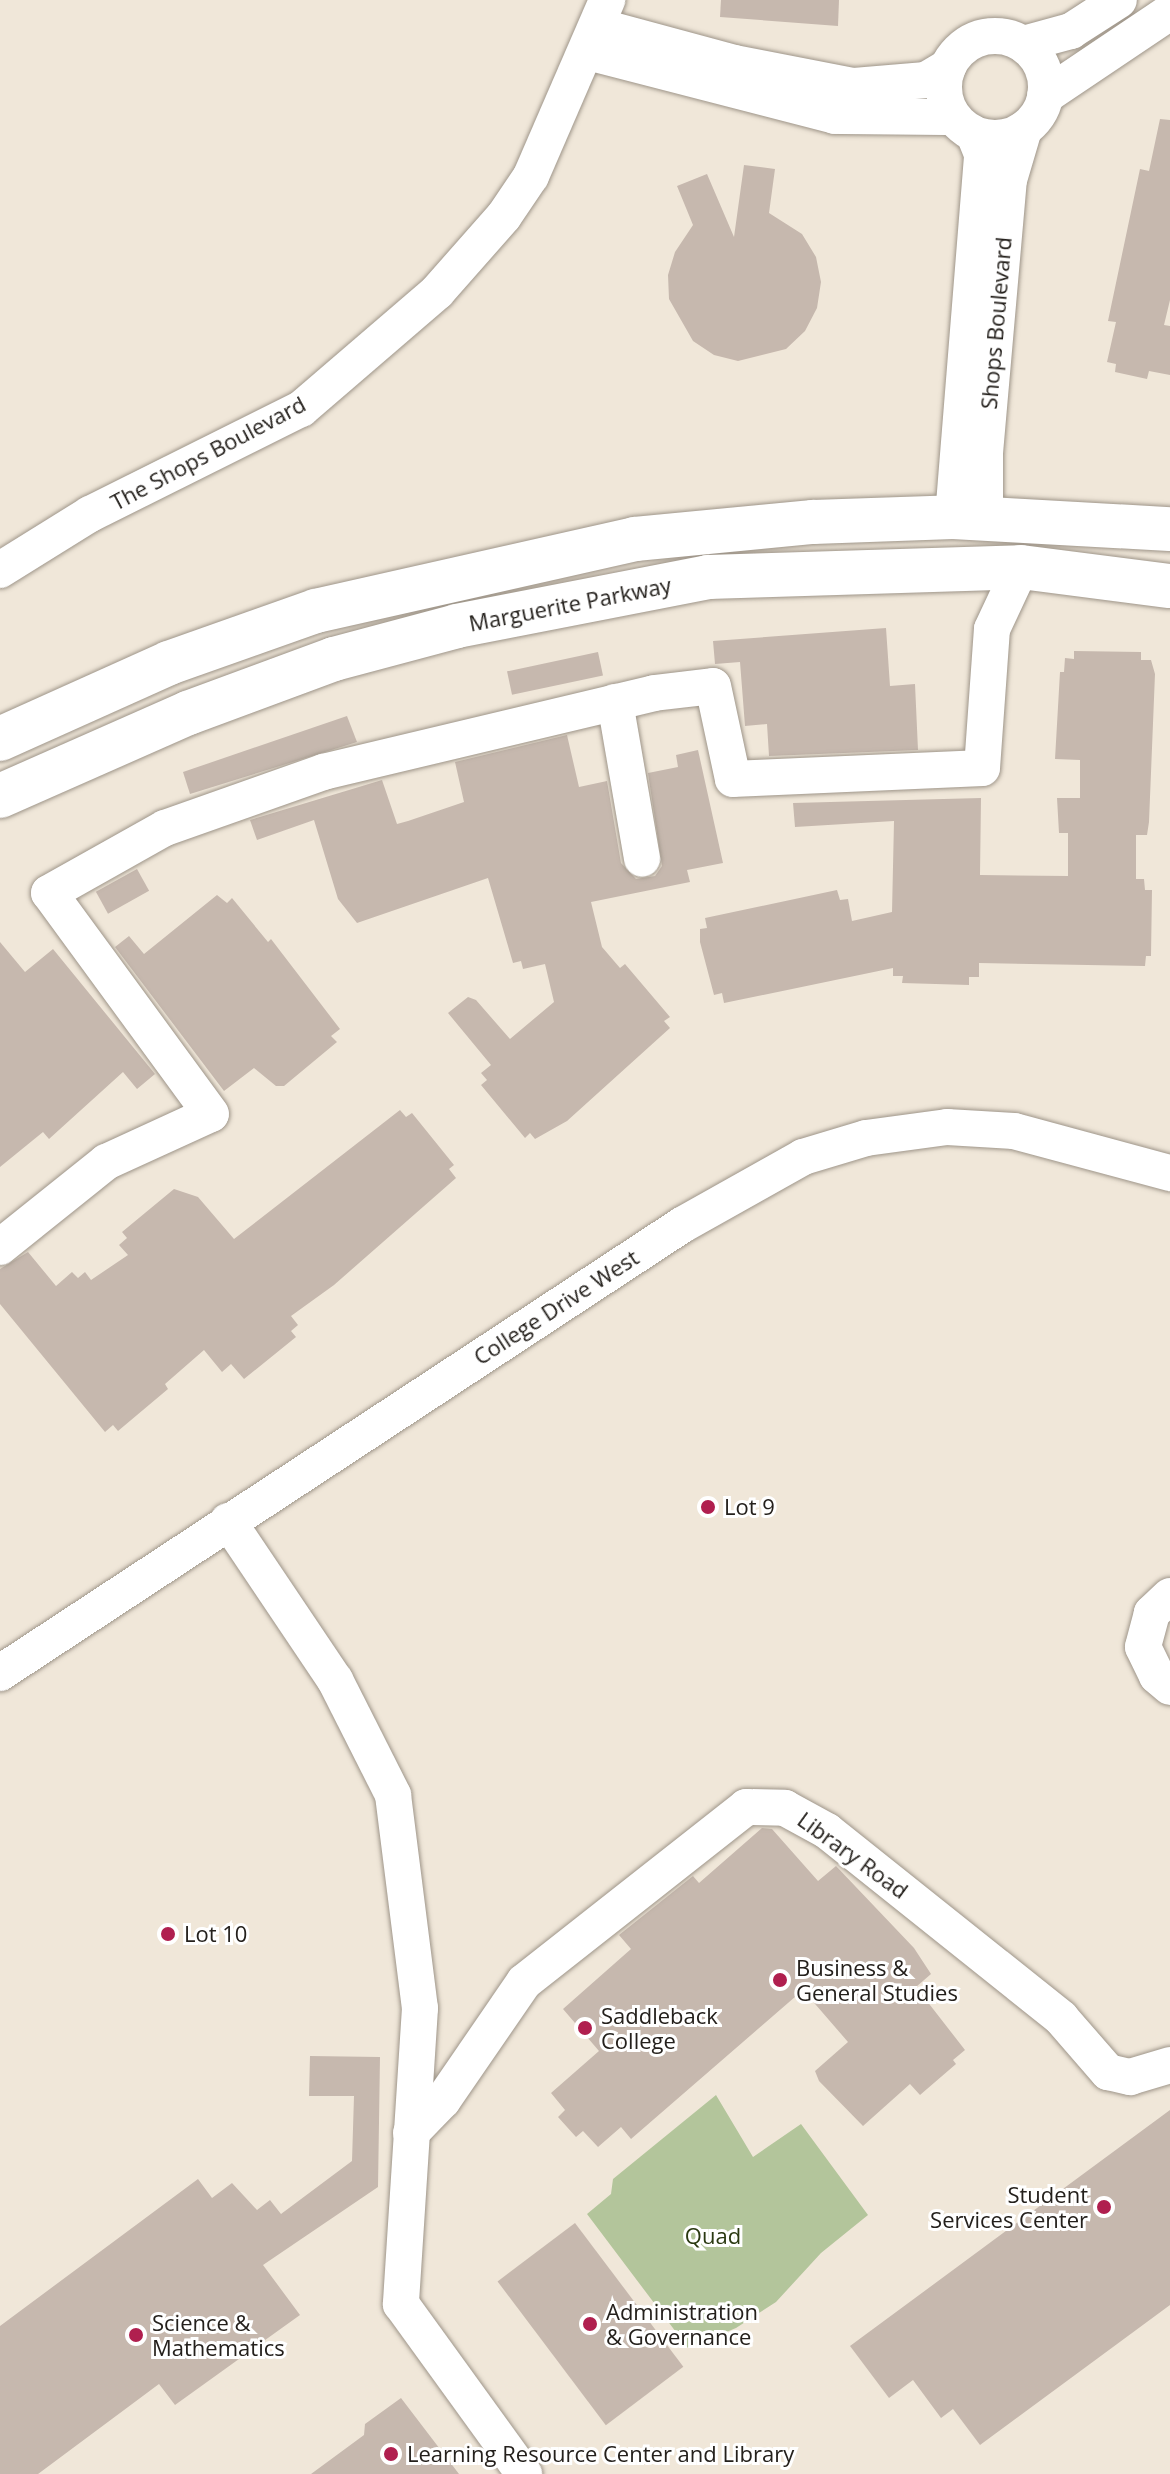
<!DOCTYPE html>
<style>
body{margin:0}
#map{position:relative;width:1170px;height:2474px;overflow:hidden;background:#f0e7d9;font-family:"Open Sans",sans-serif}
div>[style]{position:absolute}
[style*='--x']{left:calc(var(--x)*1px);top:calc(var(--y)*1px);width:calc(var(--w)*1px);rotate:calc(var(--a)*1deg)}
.green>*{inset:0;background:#b3c59b}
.building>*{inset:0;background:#c6b8ae;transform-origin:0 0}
.roads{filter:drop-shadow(0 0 2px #9e9589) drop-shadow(0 0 2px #9e9589)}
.minor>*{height:36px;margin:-18px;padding:0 18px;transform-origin:18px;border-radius:18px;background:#fff}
.minor>.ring{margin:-18px;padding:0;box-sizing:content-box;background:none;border:36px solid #fff;border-radius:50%}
.major>*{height:44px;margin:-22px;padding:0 22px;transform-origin:22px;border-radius:22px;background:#fff}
.dots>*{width:22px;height:22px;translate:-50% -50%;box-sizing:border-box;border:4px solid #fff;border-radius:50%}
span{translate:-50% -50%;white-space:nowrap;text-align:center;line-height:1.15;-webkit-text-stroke:6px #fff;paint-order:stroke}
.street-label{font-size:22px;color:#24201c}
.poi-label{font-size:22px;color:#24201c}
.left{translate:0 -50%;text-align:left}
.right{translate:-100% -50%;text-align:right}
.park-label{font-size:22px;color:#2a3911}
</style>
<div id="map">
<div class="green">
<div style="clip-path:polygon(716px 2095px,753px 2157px,801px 2124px,868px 2215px,821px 2253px,776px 2302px,736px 2328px,688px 2348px,587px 2214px,611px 2194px,613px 2179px)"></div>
</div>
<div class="building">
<div style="clip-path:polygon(721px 0,839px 0,838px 26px,720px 17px)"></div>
<div style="clip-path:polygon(1160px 119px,1170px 120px,1170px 300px,1164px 325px,1170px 326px,1170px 375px,1149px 371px,1147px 379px,1115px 372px,1116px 364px,1107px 362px,1116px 322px,1108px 321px,1140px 169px,1149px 171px)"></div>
<div style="clip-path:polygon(744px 165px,775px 169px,769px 213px,802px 234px,816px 257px,821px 282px,817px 308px,805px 331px,786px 349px,738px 361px,714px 355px,693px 341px,669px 299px,668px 275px,675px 252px,693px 225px,677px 186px,707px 174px,734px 237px)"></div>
<div style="clip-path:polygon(886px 628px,890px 686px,915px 684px,918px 750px,769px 756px,767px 724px,745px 726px,740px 662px,715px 664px,713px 641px)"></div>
<div style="clip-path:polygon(1074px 651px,1141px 652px,1141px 660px,1151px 660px,1155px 674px,1149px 822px,1147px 835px,1136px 835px,1136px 879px,1144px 879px,1145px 890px,1152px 890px,1151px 956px,1146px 956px,1145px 966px,979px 963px,979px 977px,969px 977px,969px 985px,902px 983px,903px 976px,893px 976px,893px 968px,724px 1003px,722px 993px,714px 995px,700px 942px,700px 929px,707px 928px,705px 918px,837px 890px,840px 900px,848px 899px,852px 921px,892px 912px,894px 821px,795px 827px,793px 803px,981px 798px,980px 875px,1068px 876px,1068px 833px,1059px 833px,1057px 798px,1080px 798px,1080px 760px,1055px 759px,1060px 672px,1064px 672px,1065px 658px,1074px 659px)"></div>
<div style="left:598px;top:652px;width:24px;height:93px;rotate:78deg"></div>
<div style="clip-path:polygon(347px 716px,357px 742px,190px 794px,183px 772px)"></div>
<div style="clip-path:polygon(567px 735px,579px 787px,607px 781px,621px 863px,636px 879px,655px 876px,662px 866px,648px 773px,678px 767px,676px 755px,698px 750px,723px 863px,687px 870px,690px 882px,591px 902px,602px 947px,620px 968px,625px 964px,670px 1017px,664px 1021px,670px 1028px,567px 1121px,535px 1139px,530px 1133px,525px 1138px,481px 1085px,487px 1080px,481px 1073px,491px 1065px,448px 1013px,468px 997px,476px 1000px,510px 1039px,554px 1002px,545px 964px,523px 969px,521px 961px,513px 963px,488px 878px,357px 923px,338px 899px,314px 820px,257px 840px,250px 820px,382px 780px,397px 824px,408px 821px,464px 802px,455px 762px)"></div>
<div style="left:137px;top:869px;width:25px;height:47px;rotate:61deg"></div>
<div style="clip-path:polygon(217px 895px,227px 903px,232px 898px,268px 942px,271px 939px,340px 1029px,331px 1036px,337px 1042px,284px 1086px,276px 1086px,254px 1068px,224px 1091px,115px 947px,129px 936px,144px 954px)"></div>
<div style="clip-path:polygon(0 942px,25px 972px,53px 949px,155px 1074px,137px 1089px,123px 1072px,49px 1139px,43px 1132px,0 1167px)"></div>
<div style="clip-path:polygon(400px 1110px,406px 1117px,412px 1113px,454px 1165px,449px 1169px,456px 1178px,334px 1285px,291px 1316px,298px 1325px,291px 1331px,296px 1337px,244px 1379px,231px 1364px,222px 1372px,204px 1350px,165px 1384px,168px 1389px,118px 1431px,113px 1425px,105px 1432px,0 1304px,0 1269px,28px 1252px,56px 1286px,72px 1272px,78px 1278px,85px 1272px,91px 1280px,128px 1255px,119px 1245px,127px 1238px,122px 1232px,174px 1189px,198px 1197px,234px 1239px)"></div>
<div style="clip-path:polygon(762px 1828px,772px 1829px,818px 1881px,836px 1866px,914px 1948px,931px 1974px,916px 1987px,965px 2050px,953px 2060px,956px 2064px,920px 2095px,910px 2084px,863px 2126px,819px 2081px,815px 2071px,848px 2042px,803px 1990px,631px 2139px,621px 2127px,598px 2147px,583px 2131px,576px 2137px,558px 2117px,565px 2110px,551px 2093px,599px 2051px,563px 2009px,631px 1949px,619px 1935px,693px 1876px,699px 1883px)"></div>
<div style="clip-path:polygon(310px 2056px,380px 2057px,378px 2187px,263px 2265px,300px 2315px,175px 2405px,159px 2384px,38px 2474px,0 2474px,0 2326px,198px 2179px,212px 2198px,232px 2183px,257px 2210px,270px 2200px,281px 2214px,352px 2161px,354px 2096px,309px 2096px)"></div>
<div style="clip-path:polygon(1170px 2110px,1170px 2305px,980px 2445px,953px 2409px,941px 2418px,913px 2380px,889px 2398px,850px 2346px)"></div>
<div style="left:575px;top:2223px;width:180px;height:97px;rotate:53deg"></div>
<div style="clip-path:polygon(401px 2398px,459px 2474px,311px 2474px,364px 2435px,365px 2424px)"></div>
</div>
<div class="roads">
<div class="minor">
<div style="--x:598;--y:26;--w:141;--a:15.2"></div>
<div style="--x:734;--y:63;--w:122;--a:10.9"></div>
<div style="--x:854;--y:86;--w:72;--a:-4.8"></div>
<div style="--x:926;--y:80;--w:26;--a:-31"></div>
<div class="ring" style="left:944px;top:36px;width:66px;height:66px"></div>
<div style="--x:1023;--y:44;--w:50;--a:-15.2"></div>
<div style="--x:1071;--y:31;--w:57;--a:-32.9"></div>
<div style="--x:588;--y:52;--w:255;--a:14.5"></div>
<div style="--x:835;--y:116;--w:117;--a:0.5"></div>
<div style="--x:1045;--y:96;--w:151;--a:-33.9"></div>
<div style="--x:953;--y:517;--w:364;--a:-85.4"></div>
<div style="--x:982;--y:154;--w:22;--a:-112"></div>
<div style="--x:985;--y:518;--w:65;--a:-90"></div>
<div style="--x:985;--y:453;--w:274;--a:-85"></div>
<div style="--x:1009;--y:180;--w:53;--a:-73.6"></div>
<div style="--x:0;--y:570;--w:106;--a:-31.9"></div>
<div style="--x:90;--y:514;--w:236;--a:-26.5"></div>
<div style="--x:301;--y:409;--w:179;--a:-40.7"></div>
<div style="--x:437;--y:292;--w:101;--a:-48.6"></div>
<div style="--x:504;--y:216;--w:48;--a:-56"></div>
<div style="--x:531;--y:176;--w:192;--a:-66.6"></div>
<div style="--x:615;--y:702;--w:159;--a:80.2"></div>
<div style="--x:0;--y:1247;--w:136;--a:-38.7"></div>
<div style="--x:106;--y:1162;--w:115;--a:-24.6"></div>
<div style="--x:211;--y:1114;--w:274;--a:-126.2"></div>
<div style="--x:49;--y:893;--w:133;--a:-29.3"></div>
<div style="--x:165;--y:828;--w:168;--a:-19.5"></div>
<div style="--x:323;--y:772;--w:340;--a:-13.4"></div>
<div style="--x:654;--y:693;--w:59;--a:-6.8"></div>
<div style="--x:713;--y:686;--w:95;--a:77.9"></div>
<div style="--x:733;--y:779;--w:249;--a:-2.5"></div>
<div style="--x:982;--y:768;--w:139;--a:-85.9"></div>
<div style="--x:992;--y:629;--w:68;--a:-64.9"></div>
<div style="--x:228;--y:1521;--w:192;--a:56.1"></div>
<div style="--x:335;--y:1680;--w:129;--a:63.2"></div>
<div style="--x:393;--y:1795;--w:215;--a:82.8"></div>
<div style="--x:420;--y:2008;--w:297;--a:93.7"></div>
<div style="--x:401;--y:2304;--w:210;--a:54.1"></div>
<div style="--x:1170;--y:1596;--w:25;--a:137"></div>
<div style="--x:1152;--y:1613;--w:35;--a:105"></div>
<div style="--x:1143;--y:1647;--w:32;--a:64"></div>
<div style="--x:1157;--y:1676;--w:17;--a:40"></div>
<div style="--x:0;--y:1673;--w:816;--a:-33.3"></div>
<div style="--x:682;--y:1225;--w:139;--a:-29.3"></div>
<div style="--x:803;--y:1157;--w:66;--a:-16.8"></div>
<div style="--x:866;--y:1138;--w:82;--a:-7.7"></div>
<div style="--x:947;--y:1127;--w:67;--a:3.4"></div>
<div style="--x:1014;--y:1131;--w:162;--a:15.1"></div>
<div style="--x:411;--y:2133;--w:46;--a:-45.9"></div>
<div style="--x:443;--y:2100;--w:143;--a:-55.5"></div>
<div style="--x:524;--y:1982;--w:283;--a:-38.2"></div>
<div style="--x:746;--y:1807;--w:39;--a:1"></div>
<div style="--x:785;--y:1808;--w:48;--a:28.7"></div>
<div style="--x:827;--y:1831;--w:300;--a:38.6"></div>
<div style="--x:1061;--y:2018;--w:72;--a:49"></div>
<div style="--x:1108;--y:2072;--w:23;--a:13"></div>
<div style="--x:1130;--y:2077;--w:42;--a:-16.7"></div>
</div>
<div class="major">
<div style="--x:0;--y:739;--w:185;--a:-24.2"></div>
<div style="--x:169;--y:663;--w:156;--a:-19.5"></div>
<div style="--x:316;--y:611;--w:327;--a:-12.7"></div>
<div style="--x:635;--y:539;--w:179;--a:-5.5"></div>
<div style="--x:813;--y:522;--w:140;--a:-2"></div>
<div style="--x:953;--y:517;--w:217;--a:3.2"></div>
<div style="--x:0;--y:796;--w:206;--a:-23.8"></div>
<div style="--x:188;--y:713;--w:156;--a:-20.3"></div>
<div style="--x:334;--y:659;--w:127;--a:-15"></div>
<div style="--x:457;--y:626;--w:256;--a:-11"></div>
<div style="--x:708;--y:577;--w:313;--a:-1.8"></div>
<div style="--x:1021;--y:567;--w:150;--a:7.3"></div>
</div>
</div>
<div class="dots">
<div style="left:708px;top:1507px;background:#b01f4f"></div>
<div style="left:168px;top:1934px;background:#b01f4f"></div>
<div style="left:780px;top:1980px;background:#b01f4f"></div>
<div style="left:585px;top:2028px;background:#b01f4f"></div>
<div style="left:1104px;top:2207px;background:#b01f4f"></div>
<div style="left:590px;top:2324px;background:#b01f4f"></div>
<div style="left:136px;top:2335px;background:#b01f4f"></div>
<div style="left:391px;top:2454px;background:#b01f4f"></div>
</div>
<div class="street-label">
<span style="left:996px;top:323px;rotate:-85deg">Shops Boulevard</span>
<span style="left:208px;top:453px;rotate:-28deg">The Shops Boulevard</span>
<span style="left:570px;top:604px;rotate:-11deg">Marguerite Parkway</span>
<span style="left:556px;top:1307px;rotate:-33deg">College Drive West</span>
<span style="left:853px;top:1855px;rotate:36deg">Library Road</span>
</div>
<div class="poi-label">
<span class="left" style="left:724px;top:1507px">Lot 9</span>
<span class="left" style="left:184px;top:1934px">Lot 10</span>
<span class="left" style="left:796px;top:1980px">Business &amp;<br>General Studies</span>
<span class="left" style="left:601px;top:2028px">Saddleback<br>College</span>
<span class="right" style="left:1088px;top:2207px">Student<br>Services Center</span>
<span class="left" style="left:606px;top:2324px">Administration<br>&amp; Governance</span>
<span class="left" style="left:152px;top:2335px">Science &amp;<br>Mathematics</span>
<span class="left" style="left:407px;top:2454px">Learning Resource Center and Library</span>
</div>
<div class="park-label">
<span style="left:713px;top:2236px">Quad</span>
</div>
</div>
